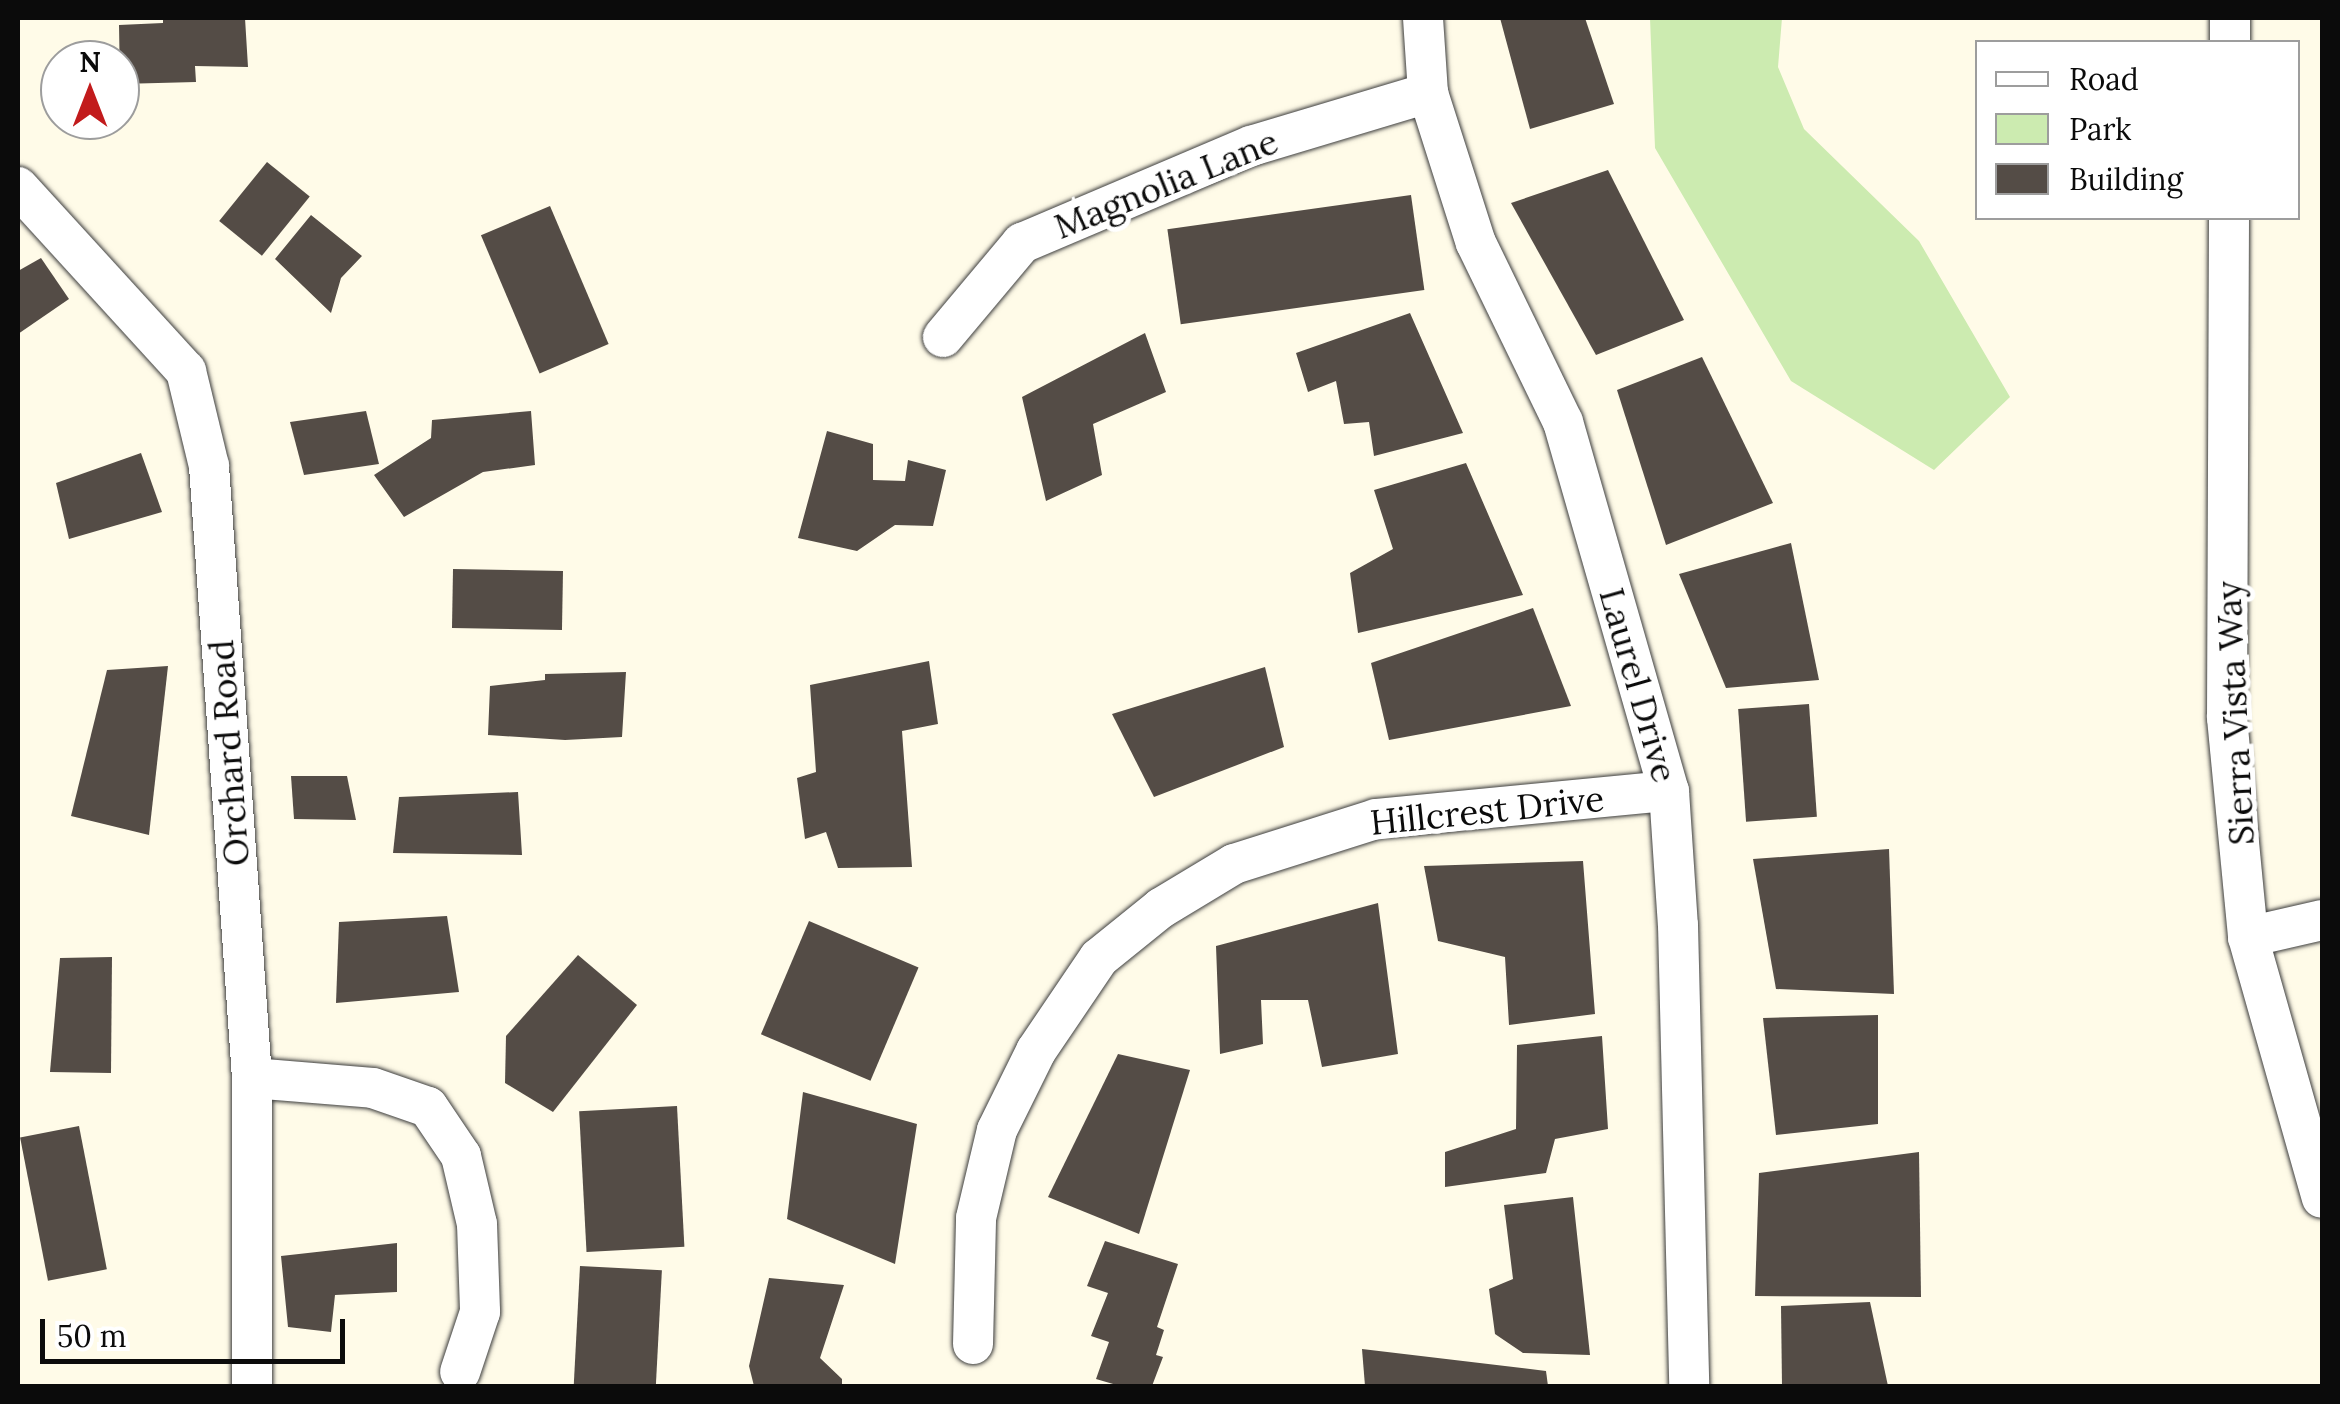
<!DOCTYPE html>
<style>
body{margin:0}
#map{position:relative;width:2340px;height:1404px;overflow:hidden;background:#fffbe8;font-family:Lora,serif}
div>[style]{position:absolute}
[style*='--x']{left:calc(var(--x)*1px);top:calc(var(--y)*1px);width:calc(var(--w)*1px);rotate:calc(var(--a)*1deg)}
.green>*{inset:0;background:#ccebb0}
.building>*{inset:0;background:#544c46;transform-origin:0 0}
.roads{filter:drop-shadow(0 0 2px #3e3e3e) drop-shadow(0 0 2px #3e3e3e)}
.minor>*{height:40px;margin:-20px;padding:0 20px;transform-origin:20px;border-radius:20px;background:#fff}
span{translate:-50% -50%;white-space:nowrap;text-align:center;line-height:1.15;-webkit-text-stroke:10px #fff;paint-order:stroke}
.street-label{font-size:35px;color:#0b0b0b}
.frame{position:absolute;inset:0;border:20px solid #0b0b0b;pointer-events:none}
.legend{position:absolute;left:1975px;top:40px;width:325px;height:180px;box-sizing:border-box;background:#fff;border:2px solid #9d9d9d;margin:0;padding:12px 18px;list-style:none;font-size:30px;color:#0b0b0b}
.legend li{display:flex;align-items:center;gap:20px;height:50px}
.legend b{width:50px;border:2px solid #9d9d9d}
.north{position:absolute;left:40px;top:40px;width:100px;height:100px;box-sizing:border-box;background:#fff;border:2px solid #9d9d9d;border-radius:50%;rotate:0deg;font-size:28px;font-weight:700;line-height:40px;text-align:center;color:#0b0b0b}
.north::after{content:'';display:block;margin:auto;width:35px;height:45px;background:#c21b1c;clip-path:polygon(50% 0,100% 100%,50% 72%,0 100%)}
.scale{position:absolute;left:40px;top:1319px;width:305px;height:45px;box-sizing:border-box;border:5px solid #0b0b0b;border-top:0;padding-left:12px;font-size:30px;line-height:35px;white-space:nowrap;color:#0b0b0b;-webkit-text-stroke:8px #fff;paint-order:stroke}
</style>
<div id="map">
<div class="green">
<div style="clip-path:polygon(1650px 18px,1782px 18px,1778px 67px,1804px 129px,1919px 241px,2010px 397px,1934px 470px,1791px 381px,1655px 148px)"></div>
</div>
<div class="building">
<div style="clip-path:polygon(163px 18px,245px 18px,248px 67px,195px 66px,196px 82px,120px 84px,119px 25px,163px 23px)"></div>
<div style="clip-path:polygon(1500px 18px,1585px 18px,1614px 104px,1530px 129px)"></div>
<div style="left:267px;top:162px;width:55px;height:76px;rotate:39deg"></div>
<div style="clip-path:polygon(1608px 170px,1684px 320px,1596px 355px,1511px 203px)"></div>
<div style="left:1411px;top:195px;width:96px;height:246px;rotate:82deg"></div>
<div style="left:550px;top:206px;width:150px;height:75px;rotate:67deg"></div>
<div style="clip-path:polygon(311px 215px,362px 256px,341px 278px,331px 313px,275px 259px)"></div>
<div style="clip-path:polygon(41px 258px,69px 299px,18px 334px,18px 271px)"></div>
<div style="clip-path:polygon(1410px 313px,1463px 433px,1374px 456px,1369px 422px,1344px 424px,1336px 381px,1308px 392px,1296px 353px)"></div>
<div style="clip-path:polygon(1145px 333px,1166px 392px,1093px 424px,1102px 475px,1046px 501px,1022px 397px)"></div>
<div style="clip-path:polygon(1702px 357px,1773px 503px,1666px 545px,1617px 390px)"></div>
<div style="clip-path:polygon(366px 411px,379px 464px,304px 475px,290px 422px)"></div>
<div style="clip-path:polygon(531px 411px,535px 465px,483px 472px,404px 517px,374px 475px,431px 438px,432px 420px)"></div>
<div style="clip-path:polygon(827px 431px,873px 444px,873px 480px,905px 481px,908px 460px,946px 470px,933px 526px,895px 525px,857px 551px,798px 538px)"></div>
<div style="clip-path:polygon(141px 453px,162px 512px,69px 539px,56px 483px)"></div>
<div style="clip-path:polygon(1466px 463px,1523px 595px,1358px 633px,1350px 573px,1393px 549px,1374px 490px)"></div>
<div style="clip-path:polygon(1791px 543px,1819px 680px,1726px 688px,1679px 574px)"></div>
<div style="left:563px;top:571px;width:59px;height:110px;rotate:91deg"></div>
<div style="clip-path:polygon(1533px 608px,1571px 706px,1389px 740px,1371px 663px)"></div>
<div style="clip-path:polygon(929px 661px,938px 724px,902px 731px,912px 867px,838px 868px,826px 832px,805px 839px,797px 778px,816px 772px,810px 685px)"></div>
<div style="clip-path:polygon(168px 666px,149px 835px,71px 816px,107px 670px)"></div>
<div style="clip-path:polygon(1265px 667px,1284px 747px,1154px 797px,1112px 714px)"></div>
<div style="clip-path:polygon(626px 672px,622px 737px,565px 740px,488px 735px,490px 686px,545px 680px,545px 674px)"></div>
<div style="left:1809px;top:704px;width:113px;height:71px;rotate:86deg"></div>
<div style="clip-path:polygon(291px 776px,347px 776px,356px 820px,294px 819px)"></div>
<div style="clip-path:polygon(518px 792px,522px 855px,393px 853px,399px 797px)"></div>
<div style="clip-path:polygon(1889px 849px,1894px 994px,1776px 989px,1753px 859px)"></div>
<div style="clip-path:polygon(1583px 861px,1595px 1014px,1509px 1025px,1505px 957px,1438px 941px,1424px 866px)"></div>
<div style="clip-path:polygon(1378px 903px,1398px 1054px,1322px 1067px,1308px 1000px,1261px 1000px,1263px 1044px,1220px 1054px,1216px 946px)"></div>
<div style="clip-path:polygon(447px 916px,459px 992px,336px 1003px,339px 922px)"></div>
<div style="left:809px;top:921px;width:119px;height:123px;rotate:23deg"></div>
<div style="clip-path:polygon(578px 955px,637px 1005px,553px 1112px,505px 1083px,506px 1036px)"></div>
<div style="clip-path:polygon(112px 957px,111px 1073px,50px 1072px,60px 958px)"></div>
<div style="clip-path:polygon(1878px 1015px,1878px 1124px,1776px 1135px,1763px 1018px)"></div>
<div style="clip-path:polygon(1602px 1036px,1608px 1129px,1555px 1139px,1546px 1173px,1445px 1187px,1445px 1152px,1516px 1129px,1517px 1045px)"></div>
<div style="clip-path:polygon(1118px 1054px,1190px 1070px,1139px 1234px,1048px 1197px)"></div>
<div style="clip-path:polygon(803px 1092px,917px 1124px,895px 1264px,787px 1219px)"></div>
<div style="left:677px;top:1106px;width:141px;height:98px;rotate:87deg"></div>
<div style="left:79px;top:1126px;width:146px;height:60px;rotate:79deg"></div>
<div style="clip-path:polygon(1919px 1152px,1921px 1297px,1755px 1296px,1759px 1173px)"></div>
<div style="clip-path:polygon(1573px 1197px,1590px 1355px,1523px 1353px,1495px 1334px,1489px 1289px,1513px 1279px,1504px 1205px)"></div>
<div style="clip-path:polygon(1105px 1241px,1178px 1264px,1157px 1327px,1164px 1330px,1156px 1355px,1163px 1357px,1152px 1386px,1120px 1386px,1096px 1379px,1109px 1342px,1091px 1336px,1108px 1293px,1087px 1286px)"></div>
<div style="clip-path:polygon(397px 1243px,397px 1292px,335px 1295px,331px 1332px,288px 1327px,281px 1256px)"></div>
<div style="left:580px;top:1266px;width:82px;height:120px;rotate:3deg"></div>
<div style="clip-path:polygon(769px 1278px,844px 1285px,820px 1358px,842px 1379px,842px 1386px,754px 1386px,749px 1366px)"></div>
<div style="clip-path:polygon(1870px 1302px,1888px 1386px,1782px 1386px,1781px 1306px)"></div>
<div style="clip-path:polygon(1362px 1349px,1546px 1371px,1548px 1386px,1365px 1386px)"></div>
</div>
<div class="roads">
<div class="minor">
<div style="--x:1423;--y:18;--w:75;--a:86.2"></div>
<div style="--x:1428;--y:93;--w:157;--a:72.3"></div>
<div style="--x:1476;--y:243;--w:199;--a:64.1"></div>
<div style="--x:1563;--y:422;--w:384;--a:74"></div>
<div style="--x:1669;--y:791;--w:134;--a:86.2"></div>
<div style="--x:1678;--y:925;--w:461;--a:88.6"></div>
<div style="--x:2230;--y:42;--w:24;--a:-90"></div>
<div style="--x:18;--y:187;--w:249;--a:47.6"></div>
<div style="--x:186;--y:371;--w:98;--a:76.4"></div>
<div style="--x:209;--y:466;--w:614;--a:85.98"></div>
<div style="--x:252;--y:1078;--w:308;--a:90"></div>
<div style="--x:2229;--y:218;--w:500;--a:90.23"></div>
<div style="--x:2227;--y:718;--w:220;--a:84.5"></div>
<div style="--x:2248;--y:937;--w:271;--a:74.2"></div>
<div style="--x:943;--y:337;--w:123;--a:-50"></div>
<div style="--x:1022;--y:243;--w:249;--a:-23"></div>
<div style="--x:1251;--y:146;--w:185;--a:-16.7"></div>
<div style="--x:2248;--y:937;--w:76;--a:-12.9"></div>
<div style="--x:252;--y:1078;--w:121;--a:4.7"></div>
<div style="--x:373;--y:1088;--w:58;--a:19.1"></div>
<div style="--x:428;--y:1107;--w:59;--a:56"></div>
<div style="--x:461;--y:1156;--w:70;--a:76.8"></div>
<div style="--x:477;--y:1224;--w:88;--a:88"></div>
<div style="--x:480;--y:1312;--w:63;--a:108.4"></div>
<div style="--x:973;--y:1344;--w:126;--a:-88.6"></div>
<div style="--x:976;--y:1218;--w:90;--a:-76.6"></div>
<div style="--x:997;--y:1130;--w:88;--a:-63.7"></div>
<div style="--x:1036;--y:1051;--w:112;--a:-55.9"></div>
<div style="--x:1099;--y:958;--w:80;--a:-38.9"></div>
<div style="--x:1161;--y:908;--w:85;--a:-31.1"></div>
<div style="--x:1234;--y:864;--w:149;--a:-17.6"></div>
<div style="--x:1376;--y:819;--w:294;--a:-5.5"></div>
</div>
</div>
<div class="street-label">
<span style="left:1166px;top:184px;rotate:-22deg">Magnolia Lane</span>
<span style="left:1638px;top:685px;rotate:74deg">Laurel Drive</span>
<span style="left:2235px;top:713px;rotate:-93deg">Sierra Vista Way</span>
<span style="left:229px;top:753px;rotate:-94deg">Orchard Road</span>
<span style="left:1487px;top:811px;rotate:-6deg">Hillcrest Drive</span>
</div>
<div class="frame"></div>
<ul class="legend">
<li><b style="height:12px;background:#fff"></b>Road</li>
<li><b style="height:28px;background:#ccebb0"></b>Park</li>
<li><b style="height:28px;background:#544c46"></b>Building</li>
</ul>
<div class="north">N</div>
<div class="scale">50 m</div>
</div>
